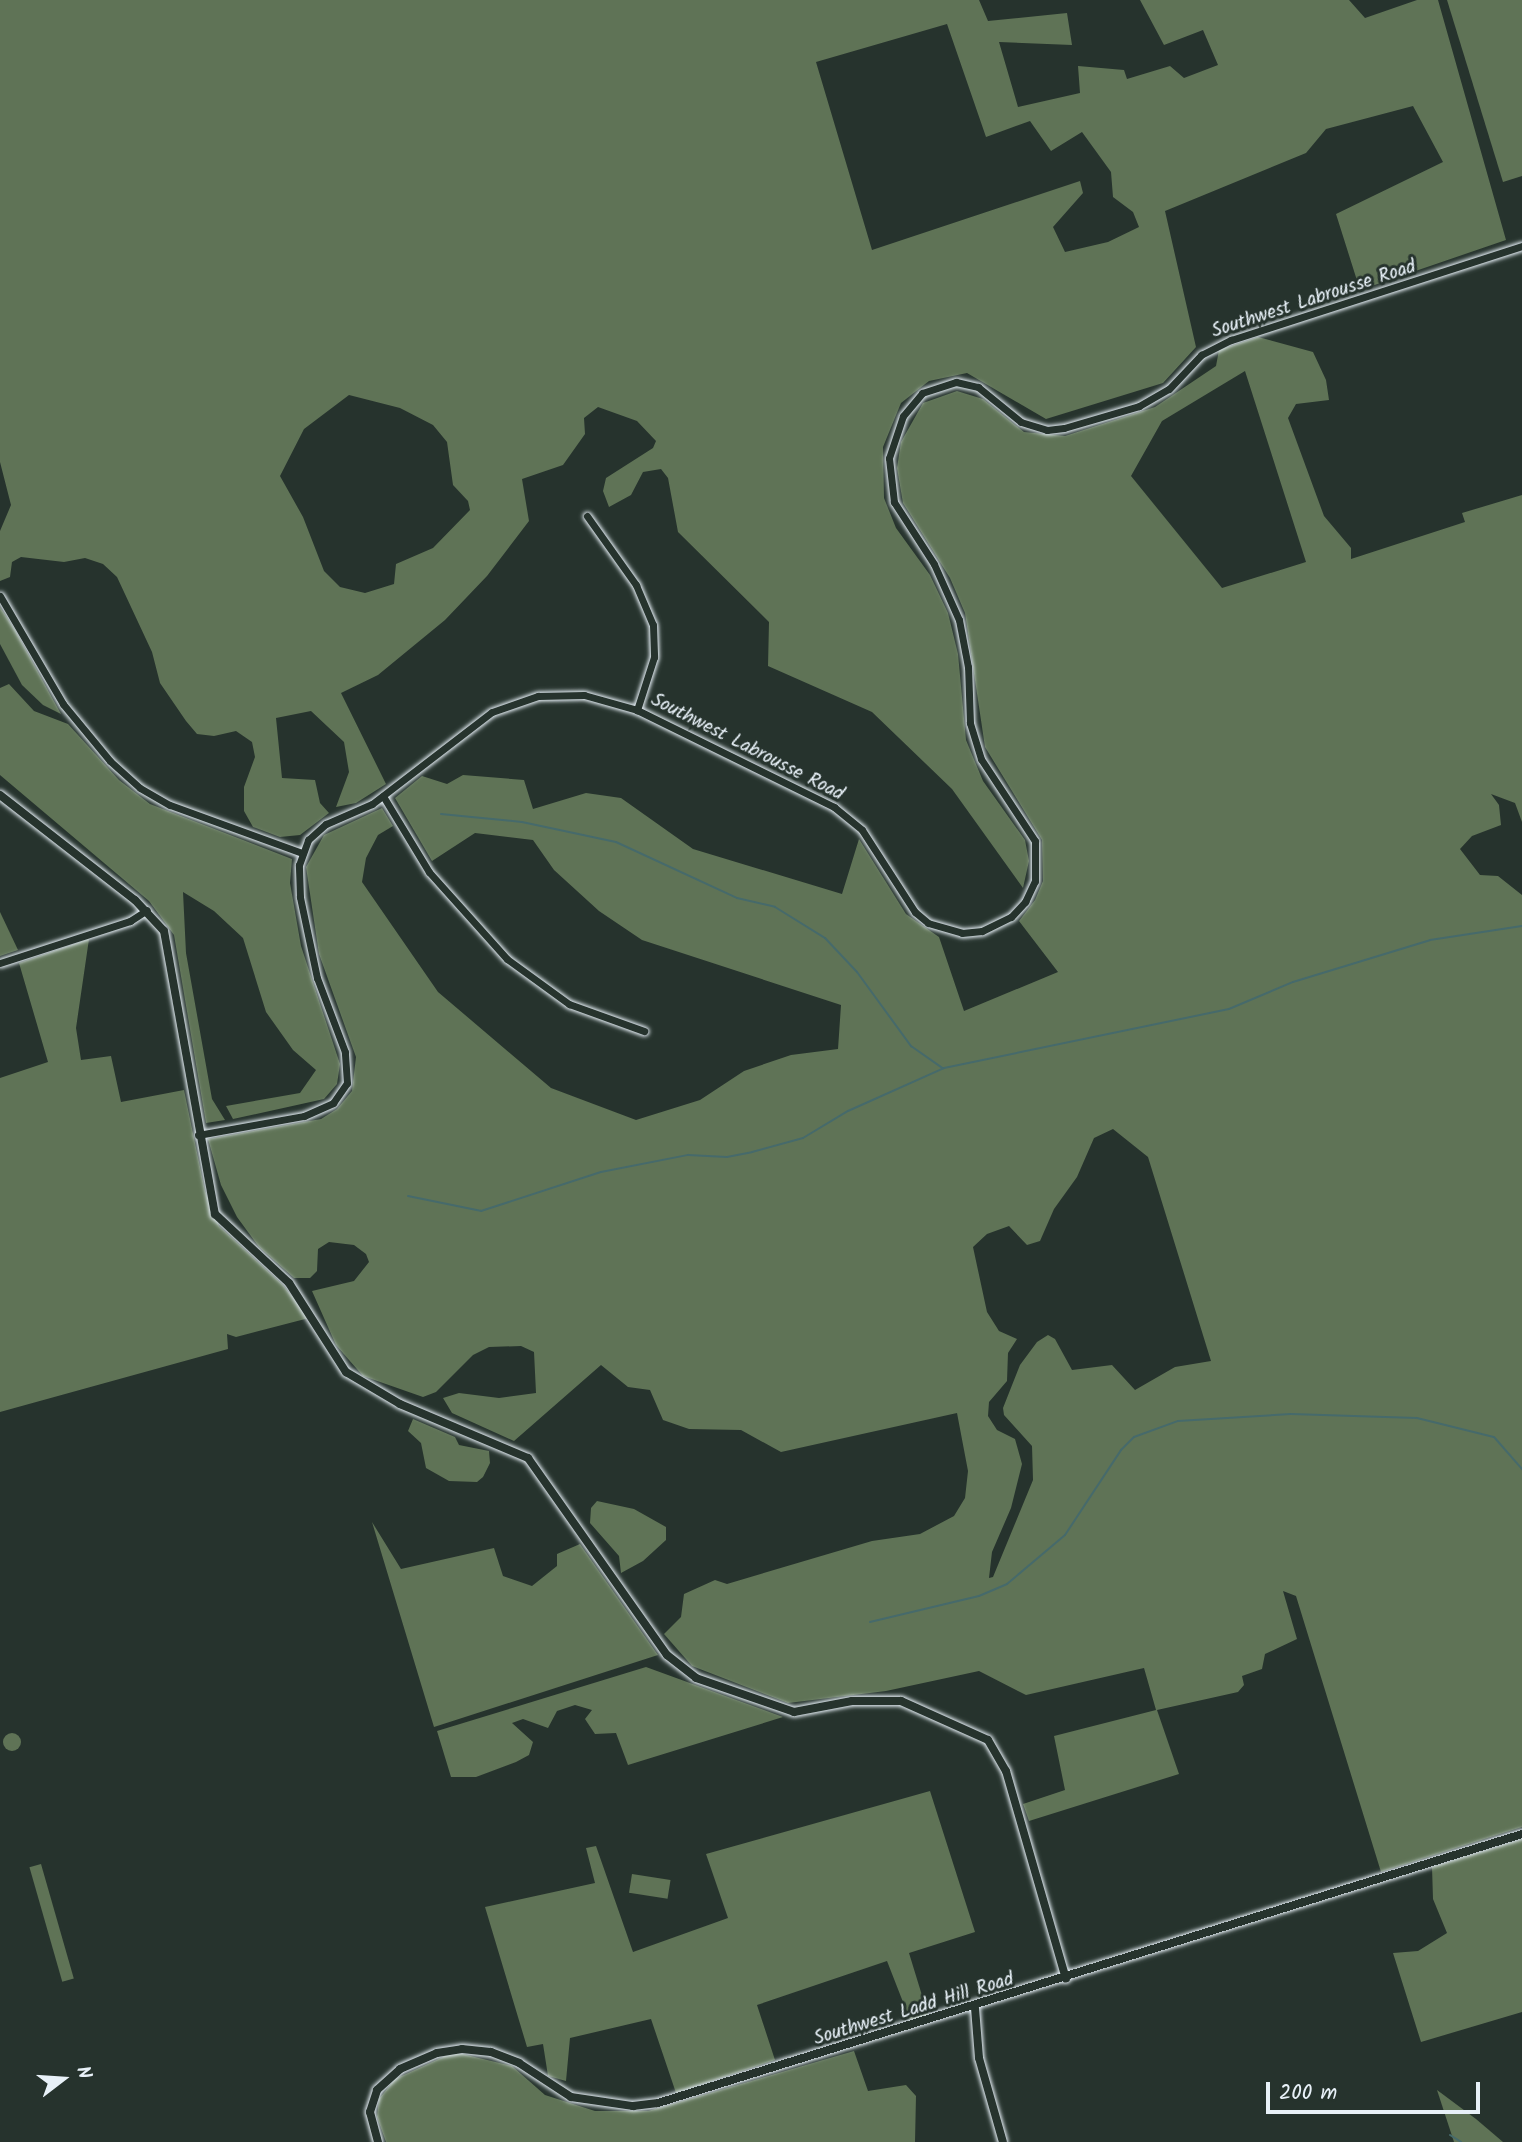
<!DOCTYPE html>
<style>
body{margin:0}
#map{position:relative;width:1522px;height:2142px;overflow:hidden;background:#26332d;font-family:Kalam,sans-serif}
div>[style]{position:absolute}
[style*='--x']{left:calc(var(--x)*1px);top:calc(var(--y)*1px);width:calc(var(--w)*1px);rotate:calc(var(--a)*1deg)}
.green>*{inset:0;background:#5f7356;transform-origin:0 0}
.round{border-radius:50%}
.stream>*{height:2px;margin:-1px;padding:0 1px;transform-origin:1px;border-radius:1px;background:#466a6b}
.roads{filter:drop-shadow(0 0 2px #e8f1f8) drop-shadow(0 0 2px #e8f1f8)}
.minor>*{height:7px;margin:-3.5px;padding:0 3.5px;transform-origin:3.5px;border-radius:3.5px;background:#26332d}
.tertiary>*{height:8px;margin:-4px;padding:0 4px;transform-origin:4px;border-radius:4px;background:#26332d}
span{translate:-50% -50%;white-space:nowrap;text-align:center;line-height:1.15;-webkit-text-stroke:6px #26332d;paint-order:stroke}
.street-label{font-size:19px;color:#e8f1f8}
.north{position:absolute;left:28px;top:2044px;width:70px;height:70px;-webkit-text-stroke:5px #26332d;paint-order:stroke;rotate:73deg;font-size:19px;font-weight:700;line-height:28px;text-align:center;color:#e8f1f8}
.north::after{content:'';display:block;margin:auto;width:24px;height:32px;background:#e8f1f8;clip-path:polygon(50% 0,100% 100%,50% 72%,0 100%)}
.scale{position:absolute;left:1266px;top:2082px;width:214px;height:32px;box-sizing:border-box;border:4px solid #e8f1f8;border-top:0;padding-left:9px;font-size:21px;line-height:24px;white-space:nowrap;color:#e8f1f8;-webkit-text-stroke:5px #26332d;paint-order:stroke}
</style>
<div id="map">
<div class="green">
<div style="clip-path:polygon(evenodd,0 0,979px 0,988px 21px,1067px 13px,1072px 45px,999px 42px,1018px 107px,1080px 93px,1078px 66px,1124px 70px,1127px 79px,1170px 66px,1184px 78px,1218px 65px,1203px 30px,1164px 45px,1140px 0,1349px 0,1365px 18px,1417px 0,1438px 0,1506px 240px,1360px 290px,1336px 214px,1443px 162px,1413px 106px,1326px 129px,1306px 153px,1165px 211px,1196px 347px,1163px 383px,1046px 419px,967px 373px,929px 381px,901px 403px,883px 447px,884px 498px,896px 528px,930px 575px,948px 613px,958px 654px,966px 740px,983px 781px,1025px 840px,1029px 861px,1023px 888px,952px 789px,872px 712px,768px 666px,769px 622px,678px 532px,668px 478px,661px 469px,643px 472px,631px 495px,609px 507px,603px 491px,606px 478px,653px 448px,656px 441px,637px 421px,598px 407px,584px 418px,585px 434px,563px 465px,522px 479px,529px 521px,487px 576px,445px 620px,378px 675px,341px 693px,386px 784px,356px 803px,336px 807px,349px 772px,344px 742px,311px 711px,276px 718px,282px 778px,315px 780px,320px 803px,329px 813px,300px 835px,280px 837px,253px 827px,244px 811px,244px 787px,255px 757px,252px 742px,236px 731px,214px 736px,197px 734px,186px 721px,160px 683px,152px 652px,117px 577px,103px 564px,85px 558px,64px 562px,21px 557px,12px 562px,10px 577px,0 581px,0 531px,11px 505px,0 462px,0 0,947px 24px,986px 137px,1030px 121px,1051px 151px,1082px 132px,1111px 172px,1113px 197px,1133px 212px,1139px 227px,1108px 242px,1065px 252px,1053px 227px,1083px 193px,1080px 181px,872px 250px,816px 62px,947px 24px,0 0,349px 395px,400px 408px,433px 425px,447px 442px,453px 485px,468px 501px,470px 510px,433px 548px,396px 564px,394px 584px,365px 593px,340px 587px,324px 571px,303px 517px,280px 476px,304px 429px,349px 395px)"></div>
<div style="clip-path:polygon(1447px 0,1522px 0,1522px 176px,1503px 182px)"></div>
<div style="clip-path:polygon(evenodd,1258px 337px,1313px 352px,1326px 380px,1329px 400px,1296px 404px,1288px 418px,1324px 516px,1351px 548px,1351px 559px,1465px 522px,1462px 513px,1522px 495px,1522px 822px,1515px 803px,1491px 794px,1499px 805px,1501px 825px,1472px 836px,1460px 849px,1480px 875px,1498px 876px,1522px 895px,1522px 1827px,1381px 1872px,1296px 1596px,1283px 1591px,1297px 1639px,1265px 1654px,1262px 1669px,1242px 1676px,1244px 1685px,1238px 1692px,1157px 1710px,1179px 1774px,1029px 1821px,1023px 1804px,1065px 1790px,1054px 1736px,1156px 1710px,1144px 1668px,1026px 1695px,979px 1671px,886px 1691px,788px 1703px,692px 1666px,664px 1634px,681px 1617px,684px 1594px,715px 1580px,727px 1584px,872px 1541px,920px 1534px,954px 1516px,965px 1498px,968px 1471px,957px 1413px,781px 1452px,741px 1430px,689px 1429px,663px 1420px,650px 1390px,628px 1387px,601px 1365px,514px 1441px,452px 1413px,443px 1398px,459px 1393px,499px 1398px,536px 1393px,534px 1352px,521px 1346px,489px 1347px,473px 1355px,436px 1392px,423px 1397px,363px 1376px,336px 1345px,312px 1291px,354px 1281px,369px 1262px,366px 1254px,354px 1245px,329px 1242px,318px 1249px,317px 1271px,310px 1278px,294px 1278px,259px 1247px,237px 1217px,221px 1185px,208px 1139px,321px 1119px,337px 1109px,352px 1091px,356px 1057px,319px 954px,306px 867px,324px 835px,382px 808px,393px 826px,378px 835px,366px 858px,362px 882px,438px 992px,551px 1088px,636px 1120px,700px 1100px,744px 1071px,791px 1055px,838px 1049px,841px 1005px,642px 940px,599px 911px,554px 870px,533px 840px,475px 833px,432px 861px,395px 798px,422px 776px,447px 784px,463px 775px,524px 780px,533px 809px,586px 793px,621px 798px,693px 849px,842px 894px,859px 839px,906px 914px,939px 937px,964px 1011px,1058px 972px,1019px 921px,1035px 900px,1043px 881px,1042px 840px,985px 747px,965px 613px,950px 578px,903px 503px,897px 468px,901px 442px,923px 403px,957px 391px,983px 399px,1024px 432px,1065px 436px,1155px 407px,1216px 366px,1219px 350px,1258px 337px,1245px 371px,1306px 562px,1222px 588px,1131px 476px,1162px 421px,1245px 371px,1258px 337px,1113px 1129px,1148px 1157px,1211px 1361px,1175px 1367px,1135px 1390px,1112px 1365px,1072px 1370px,1055px 1339px,1048px 1335px,1037px 1342px,1020px 1365px,1003px 1408px,1004px 1415px,1032px 1446px,1033px 1480px,993px 1577px,989px 1578px,992px 1552px,1011px 1508px,1022px 1464px,1015px 1439px,997px 1430px,988px 1416px,989px 1402px,1007px 1381px,1008px 1353px,1017px 1339px,999px 1331px,987px 1312px,973px 1247px,987px 1234px,1009px 1226px,1027px 1245px,1040px 1241px,1054px 1209px,1077px 1177px,1094px 1138px,1113px 1129px)"></div>
<div style="clip-path:polygon(0 607px,15px 630px,61px 714px,43px 705px,22px 685px,0 644px)"></div>
<div style="clip-path:polygon(9px 684px,34px 711px,68px 724px,119px 780px,150px 804px,292px 859px,290px 883px,301px 946px,340px 1064px,337px 1084px,324px 1099px,233px 1119px,226px 1106px,300px 1093px,316px 1070px,293px 1050px,266px 1012px,243px 938px,214px 911px,183px 892px,186px 953px,212px 1099px,225px 1120px,206px 1123px,174px 935px,149px 901px,0 775px,0 688px)"></div>
<div style="clip-path:polygon(0 912px,18px 950px,0 956px)"></div>
<div style="clip-path:polygon(89px 939px,76px 1028px,81px 1060px,111px 1056px,121px 1102px,184px 1090px,205px 1191px,219px 1226px,283px 1285px,309px 1318px,236px 1337px,227px 1334px,228px 1349px,0 1412px,0 1078px,48px 1062px,19px 963px)"></div>
<div style="clip-path:polygon(413px 1419px,455px 1437px,459px 1445px,489px 1451px,490px 1463px,483px 1477px,477px 1482px,449px 1481px,426px 1468px,421px 1443px,408px 1431px)"></div>
<div style="clip-path:polygon(597px 1501px,634px 1509px,666px 1527px,666px 1540px,643px 1561px,621px 1573px,619px 1556px,590px 1523px,591px 1508px)"></div>
<div style="clip-path:polygon(372px 1522px,401px 1569px,494px 1548px,503px 1576px,532px 1586px,557px 1566px,557px 1554px,580px 1544px,658px 1655px,434px 1727px)"></div>
<div style="clip-path:polygon(646px 1667px,783px 1717px,628px 1765px,616px 1733px,595px 1734px,585px 1719px,592px 1710px,575px 1705px,557px 1711px,548px 1728px,523px 1719px,512px 1723px,533px 1742px,529px 1755px,516px 1762px,476px 1777px,451px 1777px,437px 1731px)"></div>
<div class="round" style="left:3px;top:1733px;width:18px;height:18px"></div>
<div style="clip-path:polygon(930px 1791px,975px 1932px,909px 1953px,928px 2015px,910px 2020px,887px 1961px,757px 2005px,775px 2060px,676px 2093px,651px 2019px,570px 2038px,566px 2081px,548px 2076px,543px 2044px,527px 2047px,485px 1907px,595px 1883px,586px 1848px,596px 1846px,633px 1952px,728px 1918px,706px 1854px)"></div>
<div style="clip-path:polygon(1522px 1839px,1522px 2012px,1421px 2042px,1393px 1953px,1418px 1951px,1447px 1933px,1433px 1899px,1432px 1867px)"></div>
<div style="left:41px;top:1864px;width:119px;height:12px;rotate:74deg"></div>
<div style="left:632px;top:1874px;width:39px;height:19px;rotate:9deg"></div>
<div style="clip-path:polygon(854px 2051px,868px 2091px,906px 2085px,916px 2096px,915px 2142px,386px 2142px,377px 2117px,379px 2099px,395px 2079px,454px 2052px,512px 2066px,545px 2095px,595px 2111px,648px 2111px)"></div>
<div style="clip-path:polygon(1437px 2090px,1476px 2119px,1503px 2142px,1454px 2142px)"></div>
</div>
<div class="stream">
<div style="--x:441;--y:814;--w:81;--a:5.6"></div>
<div style="--x:522;--y:822;--w:96;--a:12"></div>
<div style="--x:616;--y:842;--w:133;--a:24.8"></div>
<div style="--x:737;--y:898;--w:39;--a:13"></div>
<div style="--x:775;--y:907;--w:59;--a:31.8"></div>
<div style="--x:825;--y:938;--w:47;--a:46.7"></div>
<div style="--x:857;--y:972;--w:92;--a:53.9"></div>
<div style="--x:911;--y:1046;--w:39;--a:35"></div>
<div style="--x:408;--y:1196;--w:75;--a:11.6"></div>
<div style="--x:481;--y:1211;--w:126;--a:-18"></div>
<div style="--x:601;--y:1172;--w:89;--a:-11.1"></div>
<div style="--x:688;--y:1155;--w:39;--a:3"></div>
<div style="--x:727;--y:1157;--w:25;--a:-11"></div>
<div style="--x:752;--y:1152;--w:53;--a:-15.4"></div>
<div style="--x:803;--y:1138;--w:52;--a:-31"></div>
<div style="--x:848;--y:1111;--w:105;--a:-24.1"></div>
<div style="--x:944;--y:1068;--w:291;--a:-11.7"></div>
<div style="--x:1229;--y:1009;--w:69;--a:-22.9"></div>
<div style="--x:1293;--y:982;--w:143;--a:-17"></div>
<div style="--x:1430;--y:940;--w:93;--a:-8.7"></div>
<div style="--x:870;--y:1622;--w:112;--a:-13.4"></div>
<div style="--x:979;--y:1596;--w:30;--a:-23"></div>
<div style="--x:1007;--y:1584;--w:76;--a:-40.2"></div>
<div style="--x:1065;--y:1535;--w:102;--a:-56.6"></div>
<div style="--x:1121;--y:1450;--w:18;--a:-45"></div>
<div style="--x:1134;--y:1437;--w:47;--a:-20"></div>
<div style="--x:1178;--y:1421;--w:113;--a:-3.5"></div>
<div style="--x:1291;--y:1414;--w:126;--a:1.8"></div>
<div style="--x:1417;--y:1418;--w:79;--a:13.9"></div>
<div style="--x:1494;--y:1437;--w:43;--a:48.8"></div>
<div style="--x:1450;--y:2135;--w:13;--a:32"></div>
</div>
<div class="roads">
<div class="minor">
<div style="--x:587;--y:516;--w:85;--a:54.6"></div>
<div style="--x:636;--y:585;--w:43;--a:67"></div>
<div style="--x:653;--y:625;--w:32;--a:88"></div>
<div style="--x:654;--y:657;--w:56;--a:107.8"></div>
<div style="--x:0;--y:596;--w:125;--a:59.7"></div>
<div style="--x:63;--y:704;--w:74;--a:50.5"></div>
<div style="--x:110;--y:761;--w:40;--a:42"></div>
<div style="--x:140;--y:788;--w:34;--a:30"></div>
<div style="--x:170;--y:805;--w:140;--a:20"></div>
<div style="--x:383;--y:796;--w:89;--a:58.8"></div>
<div style="--x:429;--y:872;--w:117;--a:48.1"></div>
<div style="--x:507;--y:959;--w:77;--a:36"></div>
<div style="--x:569;--y:1004;--w:80;--a:19.8"></div>
<div style="--x:0;--y:963;--w:137;--a:-17.9"></div>
<div style="--x:130;--y:921;--w:20;--a:-33"></div>
<div style="--x:198;--y:1135;--w:108;--a:-10.2"></div>
<div style="--x:304;--y:1116;--w:32;--a:-24"></div>
<div style="--x:333;--y:1103;--w:24;--a:-55"></div>
<div style="--x:347;--y:1083;--w:31;--a:-94"></div>
<div style="--x:345;--y:1052;--w:79;--a:-110.7"></div>
<div style="--x:317;--y:978;--w:83;--a:-101.9"></div>
<div style="--x:300;--y:897;--w:32;--a:-92"></div>
<div style="--x:299;--y:865;--w:27;--a:-70"></div>
<div style="--x:308;--y:840;--w:24;--a:-42"></div>
<div style="--x:326;--y:824;--w:50;--a:-23.5"></div>
<div style="--x:372;--y:804;--w:151;--a:-37.5"></div>
<div style="--x:492;--y:712;--w:49;--a:-19.2"></div>
<div style="--x:538;--y:696;--w:46;--a:-1.2"></div>
<div style="--x:584;--y:695;--w:55;--a:15.8"></div>
<div style="--x:637;--y:710;--w:220;--a:26.2"></div>
<div style="--x:834;--y:807;--w:36;--a:39"></div>
<div style="--x:862;--y:830;--w:98;--a:57.1"></div>
<div style="--x:915;--y:912;--w:17;--a:40"></div>
<div style="--x:928;--y:923;--w:35;--a:16"></div>
<div style="--x:962;--y:933;--w:20;--a:-6"></div>
<div style="--x:982;--y:931;--w:32;--a:-26"></div>
<div style="--x:1011;--y:917;--w:21;--a:-47"></div>
<div style="--x:1025;--y:902;--w:23;--a:-65"></div>
<div style="--x:1035;--y:881;--w:40;--a:-90"></div>
<div style="--x:1035;--y:841;--w:98;--a:-123.4"></div>
<div style="--x:981;--y:759;--w:38;--a:-107"></div>
<div style="--x:970;--y:723;--w:56;--a:-92"></div>
<div style="--x:968;--y:667;--w:48;--a:-100.8"></div>
<div style="--x:959;--y:620;--w:61;--a:-114.1"></div>
<div style="--x:934;--y:564;--w:74;--a:-122.8"></div>
<div style="--x:894;--y:502;--w:44;--a:-96.5"></div>
<div style="--x:889;--y:458;--w:44;--a:-71.6"></div>
<div style="--x:903;--y:416;--w:30;--a:-50"></div>
<div style="--x:922;--y:393;--w:36;--a:-18"></div>
<div style="--x:956;--y:382;--w:23;--a:13"></div>
<div style="--x:978;--y:387;--w:55;--a:39.1"></div>
<div style="--x:1021;--y:422;--w:27;--a:17"></div>
<div style="--x:1047;--y:430;--w:17;--a:-7"></div>
<div style="--x:1064;--y:428;--w:78;--a:-16.3"></div>
<div style="--x:1139;--y:406;--w:34;--a:-30"></div>
<div style="--x:1169;--y:389;--w:47;--a:-46.7"></div>
<div style="--x:1201;--y:355;--w:34;--a:-27"></div>
<div style="--x:1231;--y:340;--w:306;--a:-17.9"></div>
</div>
<div class="tertiary">
<div style="--x:0;--y:795;--w:171;--a:37.9"></div>
<div style="--x:135;--y:900;--w:42;--a:46.9"></div>
<div style="--x:164;--y:931;--w:288;--a:79.8"></div>
<div style="--x:215;--y:1214;--w:101;--a:43"></div>
<div style="--x:289;--y:1283;--w:106;--a:57.4"></div>
<div style="--x:346;--y:1372;--w:63;--a:30.7"></div>
<div style="--x:400;--y:1404;--w:139;--a:22.9"></div>
<div style="--x:528;--y:1458;--w:241;--a:54.8"></div>
<div style="--x:667;--y:1655;--w:37;--a:38"></div>
<div style="--x:696;--y:1678;--w:104;--a:19.1"></div>
<div style="--x:794;--y:1712;--w:59;--a:-10.7"></div>
<div style="--x:852;--y:1701;--w:49;--a:0"></div>
<div style="--x:901;--y:1701;--w:95;--a:24.1"></div>
<div style="--x:988;--y:1740;--w:36;--a:60"></div>
<div style="--x:1006;--y:1771;--w:216;--a:73.9"></div>
<div style="--x:975;--y:2008;--w:50;--a:85.4"></div>
<div style="--x:979;--y:2058;--w:87;--a:74.1"></div>
<div style="--x:378;--y:2142;--w:31;--a:-105"></div>
<div style="--x:370;--y:2112;--w:23;--a:-72"></div>
<div style="--x:377;--y:2090;--w:31;--a:-42"></div>
<div style="--x:400;--y:2069;--w:40;--a:-23.4"></div>
<div style="--x:437;--y:2053;--w:25;--a:-9"></div>
<div style="--x:462;--y:2049;--w:29;--a:6"></div>
<div style="--x:491;--y:2052;--w:30;--a:21"></div>
<div style="--x:519;--y:2063;--w:62;--a:33.2"></div>
<div style="--x:571;--y:2097;--w:63;--a:8.3"></div>
<div style="--x:633;--y:2106;--w:25;--a:-7"></div>
<div style="--x:658;--y:2103;--w:905;--a:-17.29"></div>
</div>
</div>
<div class="street-label">
<span style="left:1314px;top:300px;rotate:-18deg">Southwest Labrousse Road</span>
<span style="left:747px;top:748px;rotate:27deg">Southwest Labrousse Road</span>
<span style="left:914px;top:2010px;rotate:-17deg">Southwest Ladd Hill Road</span>
</div>
<div class="north">N</div>
<div class="scale">200 m</div>
</div>
